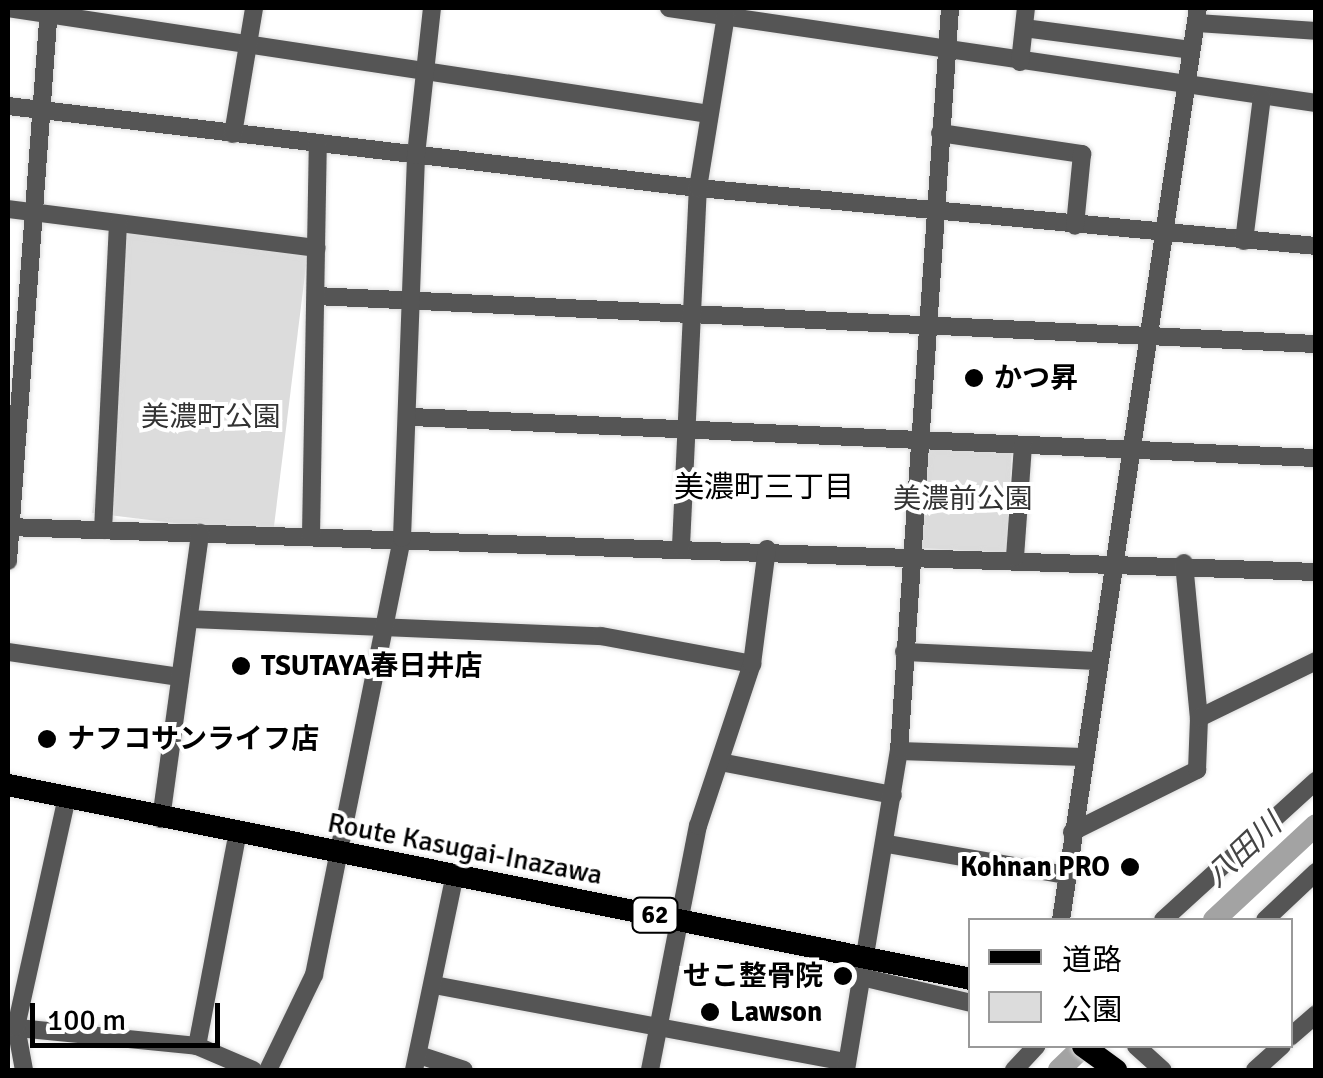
<!DOCTYPE html>
<meta charset="utf-8">
<style>
body{margin:0}
#map{position:relative;width:1323px;height:1078px;overflow:hidden;background:#fff;font-family:Signika,"Noto Sans JP",sans-serif}
div>[style]{position:absolute}
[style*='--x']{left:calc(var(--x)*1px);top:calc(var(--y)*1px);width:calc(var(--w)*1px);rotate:calc(var(--a)*1deg)}
.green>*{inset:0;background:#dcdcdc;transform-origin:0 0}
.river>*{height:22px;margin:-11px;padding:0 11px;transform-origin:11px;border-radius:11px;background:#a3a3a3}
.roads{filter:drop-shadow(0 0 2px #dbdbdb) drop-shadow(0 0 2px #dbdbdb)}
.minor>*{height:18px;margin:-9px;padding:0 9px;transform-origin:9px;border-radius:9px;background:#555}
.major>*{height:22px;margin:-11px;padding:0 11px;transform-origin:11px;border-radius:11px;background:#000}
.dots>*{width:28px;height:28px;translate:-50% -50%;box-sizing:border-box;border:5px solid #fff;border-radius:50%}
span{translate:-50% -50%;white-space:nowrap;text-align:center;line-height:1.15;-webkit-text-stroke:8px #fff;paint-order:stroke}
.shield-label span{padding:2px 8px;background:#fff;border:2px solid;border-radius:8px;-webkit-text-stroke-width:0}
.shield-label{font-size:25px;color:#000;font-weight:700}
.poi-label{font-size:28px;color:#000;font-weight:700}
.left{translate:0 -50%;text-align:left}
.right{translate:-100% -50%;text-align:right}
.park-label{font-size:28px;color:#333}
.street-label{font-size:28px;color:#000}
.neighbourhood-label{font-size:30px;color:#000}
.water-label{font-size:30px;color:#444;font-style:italic}
.frame{position:absolute;inset:0;border:10px solid #000;pointer-events:none}
.legend{position:absolute;left:968px;top:918px;width:325px;height:130px;box-sizing:border-box;background:#fff;border:2px solid #999;margin:0;padding:12px 18px;list-style:none;font-size:30px;color:#000}
.legend li{display:flex;align-items:center;gap:20px;height:50px}
.legend b{width:50px;border:2px solid #999}
.scale{position:absolute;left:30px;top:1003px;width:190px;height:45px;box-sizing:border-box;border:5px solid #000;border-top:0;padding-left:12px;font-size:30px;line-height:35px;white-space:nowrap;color:#000;-webkit-text-stroke:8px #fff;paint-order:stroke}
</style>
<div id="map">
<div class="green">
<div style="left:127px;top:230px;width:182px;height:285px;rotate:7deg"></div>
<div style="left:922px;top:445px;width:90px;height:103px;rotate:3deg"></div>
</div>
<div class="river">
<div style="--x:1214;--y:920;--w:139;--a:-43"></div>
<div style="--x:1059;--y:1070;--w:35;--a:-44"></div>
</div>
<div class="roads">
<div class="minor">
<div style="--x:8;--y:8;--w:709;--a:8.6"></div>
<div style="--x:669;--y:8;--w:654;--a:8.35"></div>
<div style="--x:1197;--y:23;--w:119;--a:3.8"></div>
<div style="--x:1024;--y:28;--w:168;--a:7.5"></div>
<div style="--x:1020;--y:62;--w:54;--a:-83.7"></div>
<div style="--x:8;--y:106;--w:695;--a:6.78"></div>
<div style="--x:698;--y:188;--w:621;--a:5.36"></div>
<div style="--x:940;--y:133;--w:144;--a:8.4"></div>
<div style="--x:1082;--y:154;--w:72;--a:95.6"></div>
<div style="--x:233;--y:134;--w:128;--a:-80.5"></div>
<div style="--x:8;--y:209;--w:311;--a:7.2"></div>
<div style="--x:1244;--y:241;--w:145;--a:-82.9"></div>
<div style="--x:316;--y:296;--w:1001;--a:2.75"></div>
<div style="--x:412;--y:417;--w:905;--a:2.6"></div>
<div style="--x:8;--y:527;--w:1309;--a:1.97"></div>
<div style="--x:103;--y:530;--w:306;--a:-87.2"></div>
<div style="--x:311;--y:535;--w:390;--a:-89"></div>
<div style="--x:681;--y:546;--w:358;--a:-87.3"></div>
<div style="--x:698;--y:188;--w:174;--a:-80.8"></div>
<div style="--x:1015;--y:557;--w:111;--a:-85.9"></div>
<div style="--x:8;--y:561;--w:555;--a:-85.76"></div>
<div style="--x:1184;--y:563;--w:156;--a:84.5"></div>
<div style="--x:189;--y:619;--w:412;--a:2.4"></div>
<div style="--x:601;--y:636;--w:154;--a:10.5"></div>
<div style="--x:8;--y:652;--w:173;--a:8.3"></div>
<div style="--x:904;--y:652;--w:194;--a:2.7"></div>
<div style="--x:899;--y:751;--w:184;--a:1.9"></div>
<div style="--x:720;--y:762;--w:176;--a:10.8"></div>
<div style="--x:161;--y:819;--w:289;--a:-82.2"></div>
<div style="--x:1072;--y:832;--w:140;--a:-26.4"></div>
<div style="--x:1197;--y:770;--w:52;--a:-87.8"></div>
<div style="--x:1199;--y:718;--w:130;--a:-26"></div>
<div style="--x:887;--y:844;--w:182;--a:9.8"></div>
<div style="--x:1061;--y:920;--w:922;--a:-81.46"></div>
<div style="--x:1163;--y:920;--w:207;--a:-42.3"></div>
<div style="--x:1265;--y:920;--w:70;--a:-43.3"></div>
<div style="--x:862;--y:977;--w:112;--a:13.4"></div>
<div style="--x:434;--y:985;--w:420;--a:10.6"></div>
<div style="--x:8;--y:1027;--w:190;--a:5.7"></div>
<div style="--x:197;--y:1046;--w:61;--a:23.2"></div>
<div style="--x:1290;--y:1037;--w:35;--a:-41"></div>
<div style="--x:197;--y:1046;--w:214;--a:-79.2"></div>
<div style="--x:1136;--y:1046;--w:36;--a:42"></div>
<div style="--x:422;--y:1056;--w:44;--a:18.4"></div>
<div style="--x:24;--y:1070;--w:44;--a:-100.5"></div>
<div style="--x:16;--y:1027;--w:236;--a:-77.5"></div>
<div style="--x:268;--y:1070;--w:106;--a:-64.2"></div>
<div style="--x:314;--y:975;--w:446;--a:-78.6"></div>
<div style="--x:402;--y:538;--w:383;--a:-87.9"></div>
<div style="--x:416;--y:155;--w:148;--a:-83.8"></div>
<div style="--x:414;--y:1070;--w:195;--a:-78.2"></div>
<div style="--x:650;--y:1070;--w:249;--a:-78.9"></div>
<div style="--x:698;--y:826;--w:171;--a:-71.6"></div>
<div style="--x:752;--y:664;--w:116;--a:-82.6"></div>
<div style="--x:846;--y:1070;--w:323;--a:-80.6"></div>
<div style="--x:899;--y:751;--w:745;--a:-86.07"></div>
<div style="--x:1014;--y:1070;--w:33;--a:-47"></div>
<div style="--x:1255;--y:1070;--w:36;--a:-42"></div>
</div>
<div class="major">
<div style="--x:8;--y:785;--w:982;--a:11.39"></div>
<div style="--x:1083;--y:1046;--w:41;--a:36"></div>
</div>
</div>
<div class="dots">
<div style="left:974px;top:378px;background:#000"></div>
<div style="left:241px;top:666px;background:#000"></div>
<div style="left:47px;top:739px;background:#000"></div>
<div style="left:1130px;top:867px;background:#000"></div>
<div style="left:843px;top:976px;background:#000"></div>
<div style="left:710px;top:1012px;background:#000"></div>
</div>
<div class="shield-label">
<span style="left:655px;top:915px">62</span>
</div>
<div class="poi-label">
<span class="left" style="left:994px;top:378px">かつ昇</span>
<span class="left" style="left:261px;top:666px">TSUTAYA春日井店</span>
<span class="left" style="left:67px;top:739px">ナフコサンライフ店</span>
<span class="right" style="left:1110px;top:867px">Kohnan PRO</span>
<span class="right" style="left:823px;top:976px">せこ整骨院</span>
<span class="left" style="left:730px;top:1012px">Lawson</span>
</div>
<div class="park-label">
<span style="left:211px;top:417px">美濃町公園</span>
<span style="left:963px;top:499px">美濃前公園</span>
</div>
<div class="street-label">
<span style="left:465px;top:849px;rotate:11deg">Route Kasugai-Inazawa</span>
</div>
<div class="neighbourhood-label">
<span style="left:764px;top:488px">美濃町三丁目</span>
</div>
<div class="water-label">
<span style="left:1244px;top:851px;rotate:-43deg">八田川</span>
</div>
<div class="frame"></div>
<ul class="legend">
<li><b style="height:12px;background:#000"></b>道路</li>
<li><b style="height:28px;background:#dcdcdc"></b>公園</li>
</ul>
<div class="scale">100 m</div>
</div>
